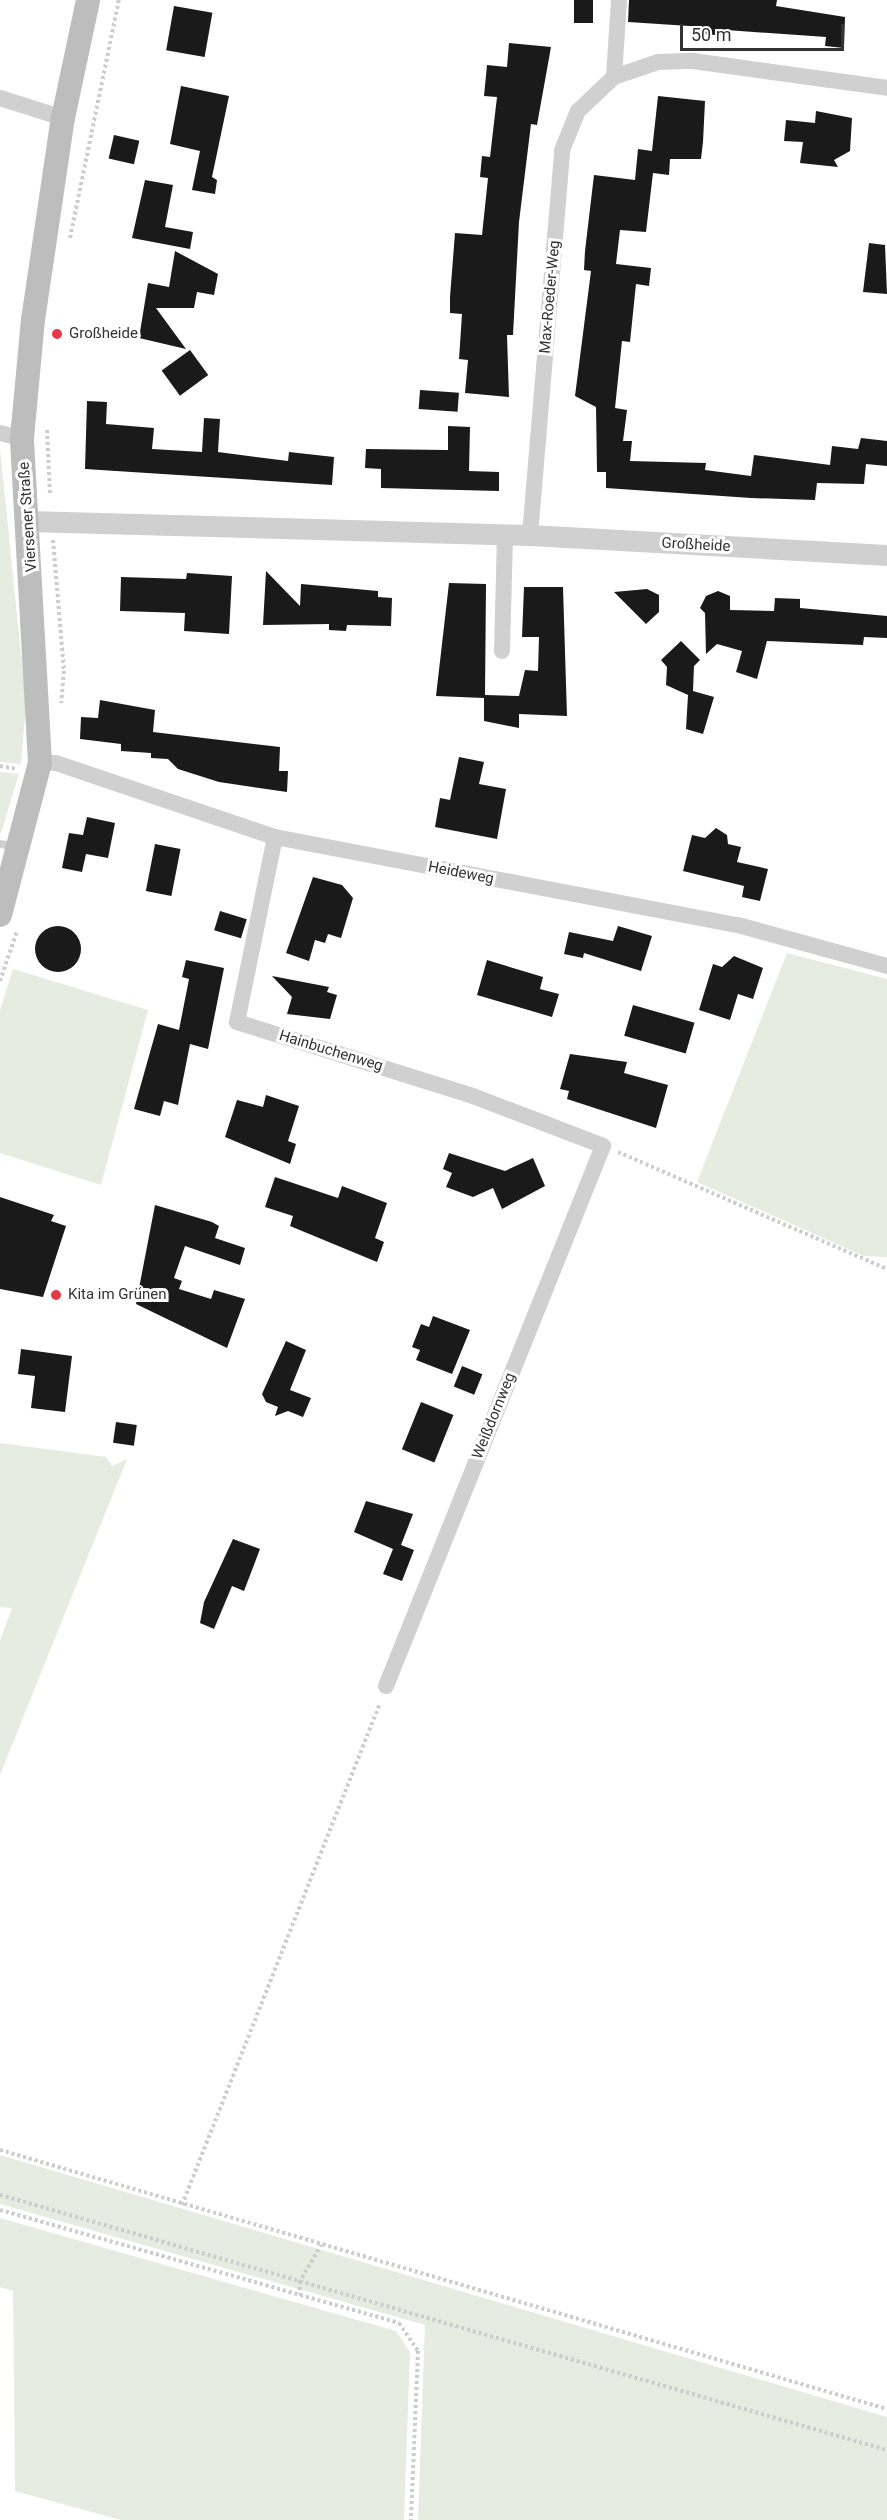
<!DOCTYPE html>
<meta charset="utf-8">
<style>
body{margin:0}
#map{position:relative;width:887px;height:2520px;overflow:hidden;background:#fff;font-family:Roboto,sans-serif}
div>[style]{position:absolute}
[style*='--x']{left:calc(var(--x)*1px);top:calc(var(--y)*1px);width:calc(var(--w)*1px);rotate:calc(var(--a)*1deg)}
.green>*{inset:0;background:#e6ecdf}
.building>*{inset:0;background:#1a1a1a;transform-origin:0 0}
.round{border-radius:50%}
.path>*{height:4px;margin-top:-2px;transform-origin:0;background:repeating-linear-gradient(90deg,#cdcdcd 0 3px,transparent 0 6px)}
.service>*{height:8px;margin:-4px;padding:0 4px;transform-origin:4px;border-radius:4px;background:#d0d0d0}
.minor>*{height:16px;margin:-8px;padding:0 8px;transform-origin:8px;border-radius:8px;background:#d0d0d0}
.tertiary>*{height:21px;margin:-10.5px;padding:0 10.5px;transform-origin:10.5px;border-radius:10.5px;background:#d0d0d0}
.secondary>*{height:24px;margin:-12px;padding:0 12px;transform-origin:12px;border-radius:12px;background:#bdbdbd}
.dots>*{width:16px;height:16px;translate:-50% -50%;box-sizing:border-box;border:3px solid #fff;border-radius:50%}
span{translate:-50% -50%;white-space:nowrap;text-align:center;line-height:1.15;-webkit-text-stroke:6px #fff;paint-order:stroke}
.street-label{font-size:15px;color:#333}
.poi-label{font-size:15px;color:#333}
.left{translate:0 -50%;text-align:left}
.scale{position:absolute;left:680px;top:24px;width:164px;height:27px;box-sizing:border-box;border:3px solid #333;border-top:0;padding-left:8px;font-size:18px;line-height:21px;white-space:nowrap;color:#333;-webkit-text-stroke:4px #fff;paint-order:stroke}
</style>
<div id="map">
<div class="green">
<div style="clip-path:polygon(0 449px,26px 703px,21px 764px,0 762px)"></div>
<div style="clip-path:polygon(0 772px,19px 774px,1px 833px,0 833px)"></div>
<div style="clip-path:polygon(787px 953px,887px 979px,887px 1257px,864px 1256px,697px 1182px)"></div>
<div style="clip-path:polygon(13px 969px,148px 1010px,101px 1185px,0 1153px,0 1010px)"></div>
<div style="clip-path:polygon(0 1443px,106px 1457px,112px 1466px,127px 1459px,0 1775px,0 1641px,12px 1608px,0 1607px)"></div>
<div style="clip-path:polygon(0 2155px,887px 2417px,887px 2520px,418px 2520px,425px 2325px,0 2204px)"></div>
<div style="clip-path:polygon(0 2218px,396px 2331px,410px 2352px,404px 2520px,121px 2520px,15px 2491px,13px 2291px,0 2287px)"></div>
</div>
<div class="building">
<div style="left:574px;top:0;width:19px;height:23px"></div>
<div style="clip-path:polygon(629px 0,777px 0,776px 6px,845px 17px,844px 48px,825px 46px,826px 37px,726px 30px,726px 36px,704px 34px,705px 27px,628px 22px)"></div>
<div style="left:174px;top:6px;width:39px;height:45px;rotate:10deg"></div>
<div style="clip-path:polygon(509px 43px,551px 47px,537px 125px,531px 124px,519px 222px,513px 335px,507px 335px,509px 397px,465px 393px,468px 360px,459px 359px,462px 314px,450px 313px,450px 297px,455px 233px,482px 235px,488px 178px,480px 177px,482px 156px,490px 157px,497px 97px,484px 96px,487px 65px,507px 67px)"></div>
<div style="clip-path:polygon(181px 86px,229px 96px,212px 177px,217px 180px,215px 194px,192px 190px,200px 151px,170px 144px)"></div>
<div style="clip-path:polygon(658px 96px,705px 101px,703px 142px,701px 159px,670px 159px,669px 175px,653px 173px,646px 232px,620px 230px,616px 264px,651px 268px,649px 286px,636px 284px,630px 342px,622px 341px,615px 408px,627px 410px,623px 441px,632px 441px,630px 461px,706px 463px,705px 470px,751px 476px,754px 455px,830px 465px,832px 446px,858px 449px,861px 438px,887px 441px,887px 466px,866px 464px,864px 484px,817px 483px,815px 500px,751px 498px,606px 488px,606px 472px,597px 472px,596px 407px,575px 396px,591px 271px,584px 270px,585px 251px,594px 175px,635px 180px,638px 149px,652px 151px)"></div>
<div style="clip-path:polygon(816px 111px,852px 118px,850px 151px,834px 160px,838px 167px,800px 163px,803px 142px,784px 141px,786px 120px,815px 123px)"></div>
<div style="left:114px;top:135px;width:26px;height:24px;rotate:13deg"></div>
<div style="clip-path:polygon(145px 180px,173px 185px,165px 227px,193px 232px,190px 249px,132px 238px)"></div>
<div style="clip-path:polygon(869px 243px,885px 245px,887px 294px,863px 292px)"></div>
<div style="clip-path:polygon(175px 251px,218px 274px,214px 295px,197px 292px,194px 308px,156px 308px,186px 349px,139px 338px,148px 283px,169px 287px)"></div>
<div style="left:190px;top:350px;width:31px;height:35px;rotate:54deg"></div>
<div style="left:420px;top:390px;width:39px;height:19px;rotate:4deg"></div>
<div style="clip-path:polygon(87px 401px,107px 402px,106px 424px,154px 428px,152px 449px,202px 452px,204px 418px,220px 419px,218px 452px,288px 461px,289px 452px,334px 457px,332px 485px,85px 469px)"></div>
<div style="clip-path:polygon(448px 426px,470px 427px,469px 471px,499px 472px,499px 491px,381px 488px,381px 469px,365px 468px,366px 449px,448px 450px)"></div>
<div style="clip-path:polygon(266px 571px,300px 606px,301px 584px,378px 591px,378px 597px,392px 598px,391px 626px,347px 625px,346px 631px,329px 630px,329px 624px,263px 625px)"></div>
<div style="clip-path:polygon(187px 573px,232px 576px,229px 634px,184px 631px,185px 613px,120px 611px,121px 577px,186px 579px)"></div>
<div style="clip-path:polygon(449px 583px,486px 584px,485px 695px,519px 696px,525px 670px,538px 671px,539px 637px,522px 637px,524px 587px,563px 587px,567px 716px,519px 714px,519px 728px,484px 721px,484px 698px,436px 696px)"></div>
<div style="clip-path:polygon(647px 589px,659px 595px,659px 612px,646px 624px,614px 592px)"></div>
<div style="clip-path:polygon(718px 591px,730px 596px,730px 610px,774px 611px,775px 598px,800px 599px,800px 608px,887px 616px,887px 638px,864px 637px,863px 645px,767px 641px,757px 679px,736px 672px,742px 651px,717px 644px,706px 654px,705px 613px,700px 608px,706px 596px)"></div>
<div style="clip-path:polygon(681px 641px,700px 660px,694px 666px,693px 691px,714px 697px,703px 734px,686px 729px,688px 695px,666px 685px,667px 667px,661px 660px)"></div>
<div style="clip-path:polygon(100px 700px,155px 710px,153px 732px,280px 747px,279px 771px,288px 771px,287px 792px,219px 782px,178px 769px,168px 759px,151px 758px,151px 753px,121px 751px,121px 744px,80px 739px,81px 717px,98px 718px)"></div>
<div style="clip-path:polygon(459px 757px,484px 762px,479px 784px,506px 789px,497px 839px,435px 827px,440px 798px,450px 800px)"></div>
<div style="clip-path:polygon(87px 817px,115px 823px,108px 858px,86px 854px,82px 872px,62px 868px,69px 833px,83px 835px)"></div>
<div style="clip-path:polygon(716px 828px,727px 835px,728px 844px,741px 847px,737px 862px,768px 869px,760px 901px,742px 897px,744px 886px,683px 871px,692px 835px,705px 838px)"></div>
<div style="left:155px;top:844px;width:26px;height:48px;rotate:11deg"></div>
<div style="clip-path:polygon(313px 877px,342px 885px,353px 898px,341px 938px,328px 934px,325px 943px,315px 940px,309px 961px,286px 953px)"></div>
<div style="left:220px;top:911px;width:28px;height:20px;rotate:17deg"></div>
<div style="clip-path:polygon(618px 926px,652px 936px,641px 971px,584px 953px,583px 958px,564px 954px,569px 932px,613px 941px)"></div>
<div class="round" style="left:35px;top:926px;width:46px;height:46px"></div>
<div style="clip-path:polygon(734px 956px,763px 968px,753px 999px,738px 994px,730px 1020px,699px 1010px,713px 964px,722px 967px)"></div>
<div style="clip-path:polygon(186px 960px,224px 968px,208px 1049px,190px 1044px,178px 1105px,164px 1101px,160px 1116px,134px 1109px,158px 1024px,179px 1030px,189px 979px,182px 977px)"></div>
<div style="clip-path:polygon(487px 960px,543px 977px,540px 989px,559px 994px,552px 1017px,477px 995px)"></div>
<div style="clip-path:polygon(272px 976px,329px 987px,327px 992px,337px 995px,330px 1019px,287px 1014px,292px 997px)"></div>
<div style="left:633px;top:1005px;width:64px;height:32px;rotate:16deg"></div>
<div style="clip-path:polygon(570px 1054px,627px 1062px,624px 1073px,668px 1085px,656px 1128px,567px 1099px,569px 1091px,560px 1089px)"></div>
<div style="clip-path:polygon(266px 1095px,299px 1106px,288px 1141px,296px 1144px,290px 1164px,225px 1137px,237px 1100px,263px 1107px)"></div>
<div style="clip-path:polygon(449px 1153px,505px 1171px,533px 1158px,545px 1186px,502px 1209px,493px 1188px,473px 1197px,446px 1187px,452px 1173px,443px 1169px)"></div>
<div style="clip-path:polygon(275px 1177px,338px 1198px,342px 1186px,387px 1203px,375px 1238px,384px 1242px,377px 1262px,290px 1226px,293px 1216px,265px 1207px)"></div>
<div style="clip-path:polygon(0 1197px,54px 1215px,51px 1221px,66px 1226px,43px 1297px,0 1289px)"></div>
<div style="clip-path:polygon(155px 1205px,212px 1222px,219px 1226px,215px 1238px,245px 1248px,240px 1265px,185px 1246px,174px 1278px,182px 1281px,179px 1289px,211px 1299px,214px 1290px,245px 1299px,227px 1348px,136px 1304px)"></div>
<div style="clip-path:polygon(433px 1316px,470px 1330px,452px 1374px,416px 1360px,420px 1350px,412px 1347px,421px 1324px,429px 1327px)"></div>
<div style="clip-path:polygon(286px 1341px,306px 1350px,290px 1390px,311px 1398px,303px 1417px,288px 1411px,275px 1416px,278px 1407px,266px 1402px,262px 1394px)"></div>
<div style="clip-path:polygon(21px 1349px,72px 1356px,65px 1412px,31px 1408px,35px 1376px,18px 1374px)"></div>
<div style="left:462px;top:1366px;width:22px;height:22px;rotate:22deg"></div>
<div style="left:421px;top:1402px;width:35px;height:51px;rotate:22deg"></div>
<div style="left:116px;top:1422px;width:21px;height:21px;rotate:8deg"></div>
<div style="clip-path:polygon(366px 1501px,413px 1514px,401px 1545px,414px 1550px,402px 1581px,383px 1574px,393px 1549px,354px 1532px)"></div>
<div style="clip-path:polygon(233px 1539px,260px 1549px,244px 1591px,232px 1586px,214px 1629px,200px 1623px,204px 1602px)"></div>
</div>
<div class="path">
<div style="--x:70;--y:238;--w:243;--a:-78.4"></div>
<div style="--x:47;--y:430;--w:64;--a:87.3"></div>
<div style="--x:53;--y:540;--w:131;--a:85.2"></div>
<div style="--x:64;--y:671;--w:32;--a:95"></div>
<div style="--x:0;--y:766;--w:17;--a:10"></div>
<div style="--x:0;--y:981;--w:53;--a:-71.2"></div>
<div style="--x:618;--y:1152;--w:293;--a:23.5"></div>
<div style="--x:0;--y:2150;--w:924;--a:16.28"></div>
<div style="--x:0;--y:2195;--w:923;--a:16.04"></div>
<div style="--x:182;--y:2205;--w:540;--a:-68.47"></div>
<div style="--x:0;--y:2210;--w:415;--a:15.8"></div>
<div style="--x:399;--y:2323;--w:34;--a:56"></div>
<div style="--x:418;--y:2351;--w:169;--a:92.4"></div>
<div style="--x:301;--y:2296;--w:13;--a:-99"></div>
<div style="--x:299;--y:2283;--w:44;--a:-59.9"></div>
</div>
<div class="service">
<div style="--x:0;--y:844;--w:17;--a:10"></div>
</div>
<div class="minor">
<div style="--x:614;--y:77;--w:77;--a:-86.3"></div>
<div style="--x:0;--y:98;--w:66;--a:17.6"></div>
<div style="--x:0;--y:433;--w:23;--a:13"></div>
<div style="--x:530;--y:535;--w:386;--a:-85.2"></div>
<div style="--x:562;--y:150;--w:42;--a:-67.7"></div>
<div style="--x:578;--y:111;--w:50;--a:-43.4"></div>
<div style="--x:614;--y:77;--w:46;--a:-18.8"></div>
<div style="--x:658;--y:62;--w:35;--a:-2"></div>
<div style="--x:693;--y:61;--w:196;--a:7.9"></div>
<div style="--x:502;--y:651;--w:117;--a:-88.5"></div>
<div style="--x:40;--y:763;--w:16;--a:0"></div>
<div style="--x:56;--y:763;--w:231;--a:18.7"></div>
<div style="--x:275;--y:837;--w:471;--a:10.8"></div>
<div style="--x:738;--y:925;--w:155;--a:15.4"></div>
<div style="--x:275;--y:837;--w:189;--a:101.6"></div>
<div style="--x:237;--y:1022;--w:247;--a:17.4"></div>
<div style="--x:473;--y:1096;--w:139;--a:21"></div>
<div style="--x:603;--y:1146;--w:582;--a:111.89"></div>
</div>
<div class="tertiary">
<div style="--x:28;--y:521;--w:502;--a:1.6"></div>
<div style="--x:530;--y:535;--w:358;--a:3.2"></div>
</div>
<div class="secondary">
<div style="--x:0;--y:915;--w:157;--a:-75.3"></div>
<div style="--x:40;--y:763;--w:325;--a:-93.2"></div>
<div style="--x:22;--y:438;--w:119;--a:-84.7"></div>
<div style="--x:33;--y:320;--w:204;--a:-81.6"></div>
<div style="--x:63;--y:118;--w:121;--a:-78"></div>
</div>
<div class="dots">
<div style="left:57px;top:334px;background:#e63946"></div>
<div style="left:56px;top:1295px;background:#e63946"></div>
</div>
<div class="street-label">
<span style="left:550px;top:297px;rotate:-85deg">Max-Roeder-Weg</span>
<span style="left:28px;top:517px;rotate:-94deg">Viersener Straße</span>
<span style="left:696px;top:545px;rotate:3deg">Großheide</span>
<span style="left:461px;top:873px;rotate:11deg">Heideweg</span>
<span style="left:331px;top:1051px;rotate:17deg">Hainbuchenweg</span>
<span style="left:494px;top:1416px;rotate:-68deg">Weißdornweg</span>
</div>
<div class="poi-label">
<span class="left" style="left:69px;top:334px">Großheide</span>
<span class="left" style="left:68px;top:1295px">Kita im Grünen</span>
</div>
<div class="scale">50 m</div>
</div>
